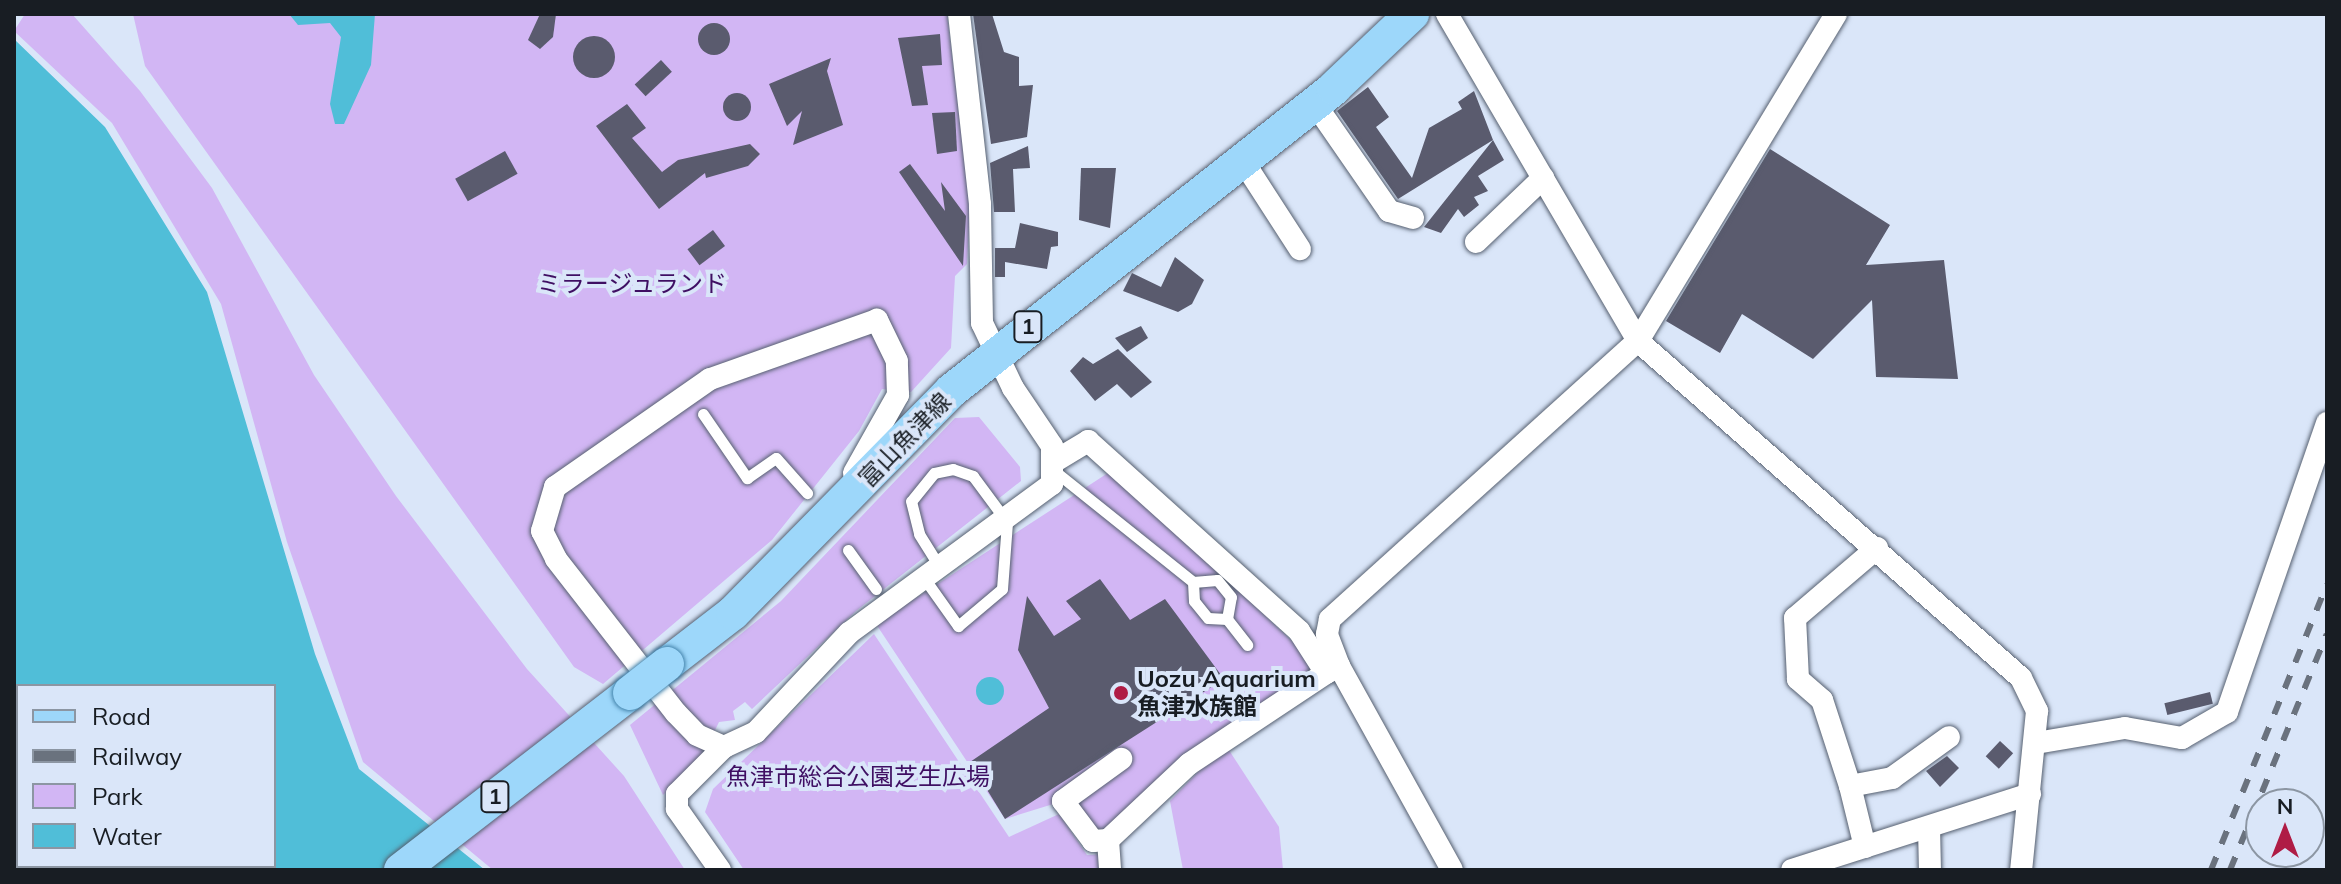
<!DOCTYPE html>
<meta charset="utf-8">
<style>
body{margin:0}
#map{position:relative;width:2341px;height:884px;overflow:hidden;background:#dae6f9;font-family:Mulish,"Noto Sans JP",sans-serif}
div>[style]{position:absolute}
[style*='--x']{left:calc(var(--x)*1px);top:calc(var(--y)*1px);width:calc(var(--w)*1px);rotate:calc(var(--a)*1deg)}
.green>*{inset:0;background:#d2b6f4}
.water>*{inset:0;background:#50bed8}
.round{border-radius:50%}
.building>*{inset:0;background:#5a5b6e;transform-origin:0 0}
.roads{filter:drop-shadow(0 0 2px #566070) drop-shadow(0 0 2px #566070)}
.service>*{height:11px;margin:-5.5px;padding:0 5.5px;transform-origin:5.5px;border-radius:5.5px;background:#fff}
.minor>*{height:22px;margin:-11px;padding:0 11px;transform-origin:11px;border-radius:11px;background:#fff}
.primary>*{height:34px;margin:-17px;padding:0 17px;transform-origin:17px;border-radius:17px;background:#9dd7fa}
.rail>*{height:6px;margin-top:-3px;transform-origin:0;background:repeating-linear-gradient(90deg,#6a727e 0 14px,transparent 0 28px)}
.bridges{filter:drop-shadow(0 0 2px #4484ac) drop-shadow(0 0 2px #4484ac)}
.primary-bridge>*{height:34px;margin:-17px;padding:0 17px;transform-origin:17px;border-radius:17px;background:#9dd7fa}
.dots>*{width:22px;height:22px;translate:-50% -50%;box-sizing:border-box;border:4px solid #dae6f9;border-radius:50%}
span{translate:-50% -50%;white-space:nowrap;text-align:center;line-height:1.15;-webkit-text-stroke:8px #dae6f9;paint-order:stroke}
.shield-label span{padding:2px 6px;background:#dae6f9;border:2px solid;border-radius:6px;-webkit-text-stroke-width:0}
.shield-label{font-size:22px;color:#181d23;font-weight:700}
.park-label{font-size:24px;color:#3f0f63}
.street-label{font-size:24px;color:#181d23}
.poi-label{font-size:24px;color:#181d23;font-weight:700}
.left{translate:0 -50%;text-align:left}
.frame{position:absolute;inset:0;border:16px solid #181d23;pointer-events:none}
.legend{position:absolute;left:16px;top:684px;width:260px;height:184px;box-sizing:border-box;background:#dae6f9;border:2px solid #8c96a3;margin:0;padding:10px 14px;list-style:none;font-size:24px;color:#181d23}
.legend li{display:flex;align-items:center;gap:16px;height:40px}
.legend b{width:40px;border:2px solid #8c96a3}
.north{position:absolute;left:2245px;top:788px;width:80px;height:80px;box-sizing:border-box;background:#dae6f9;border:2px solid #8c96a3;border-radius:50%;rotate:0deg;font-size:22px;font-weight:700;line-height:32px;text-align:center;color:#181d23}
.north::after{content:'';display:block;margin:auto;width:28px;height:36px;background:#af1c45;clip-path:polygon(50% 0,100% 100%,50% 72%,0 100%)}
</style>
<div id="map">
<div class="green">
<div style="clip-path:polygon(25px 14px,72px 14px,140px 91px,212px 188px,314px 375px,396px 496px,527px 669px,624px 776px,685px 870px,493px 870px,363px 762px,287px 542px,221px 304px,112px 123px,14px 31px)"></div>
<div style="clip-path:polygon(133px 14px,947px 14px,970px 207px,967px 264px,955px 276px,951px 348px,911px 392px,882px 389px,859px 431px,772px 540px,603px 684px,574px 667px,145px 66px)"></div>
<div style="clip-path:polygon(979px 417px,1020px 467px,1021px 481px,856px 611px,752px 709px,745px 702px,733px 711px,735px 720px,719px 722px,699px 763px,663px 795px,630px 725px,781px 601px,955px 418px)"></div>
<div style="clip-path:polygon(1111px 471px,1326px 673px,1108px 840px,1063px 801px,1005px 819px,876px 624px)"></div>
<div style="clip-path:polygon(874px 634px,1009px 837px,1059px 814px,1087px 855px,1110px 854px,1120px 870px,744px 870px,705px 812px,713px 789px)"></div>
<div style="clip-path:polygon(1225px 744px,1279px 827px,1283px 870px,1183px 870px,1170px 801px)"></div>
</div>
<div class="water">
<div style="clip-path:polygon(289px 14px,375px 14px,371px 65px,344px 124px,335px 124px,330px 104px,341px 37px,330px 23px,298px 25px)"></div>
<div style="clip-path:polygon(evenodd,14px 39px,105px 127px,207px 292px,315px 654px,359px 769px,485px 870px,14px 870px,14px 39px,18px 686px,274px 686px,274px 866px,18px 866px,18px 686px)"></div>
<div class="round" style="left:976px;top:677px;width:28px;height:28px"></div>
</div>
<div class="building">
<div style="clip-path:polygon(540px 14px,556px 14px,553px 37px,540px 49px,528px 40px)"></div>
<div style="clip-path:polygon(973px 14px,992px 14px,1004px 52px,1019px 57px,1019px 86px,1033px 85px,1027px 137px,991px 144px)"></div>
<div class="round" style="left:698px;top:23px;width:32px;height:32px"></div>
<div style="clip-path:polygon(940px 34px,942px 65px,922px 66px,928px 105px,912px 106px,898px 38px)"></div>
<div class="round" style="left:573px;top:36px;width:42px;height:42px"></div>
<div style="clip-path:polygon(831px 58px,827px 71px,843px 125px,793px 145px,802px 111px,787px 126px,769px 84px)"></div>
<div style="left:661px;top:60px;width:16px;height:36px;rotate:47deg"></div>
<div style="clip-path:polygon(1368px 87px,1389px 117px,1376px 127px,1412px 178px,1429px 128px,1462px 109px,1458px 102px,1474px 91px,1493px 140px,1398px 199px,1337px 111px)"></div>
<div class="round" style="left:723px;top:93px;width:28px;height:28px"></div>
<div style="clip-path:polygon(627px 104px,646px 128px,632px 138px,662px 172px,678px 160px,750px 144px,760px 154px,748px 166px,706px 178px,705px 173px,659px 209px,596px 126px)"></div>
<div style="clip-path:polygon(955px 112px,957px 151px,937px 154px,932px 113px)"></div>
<div style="clip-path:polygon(1493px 140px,1504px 160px,1478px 176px,1488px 191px,1474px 197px,1479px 205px,1464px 217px,1458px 209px,1441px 233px,1424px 227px)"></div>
<div style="clip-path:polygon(1028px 146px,1030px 168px,1013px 169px,1015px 212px,994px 212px,990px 163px)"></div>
<div style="clip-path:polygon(1770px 149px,1890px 225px,1866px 265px,1944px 260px,1958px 379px,1876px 377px,1872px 300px,1813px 359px,1742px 314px,1720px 353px,1666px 321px)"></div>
<div style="left:505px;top:151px;width:26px;height:57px;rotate:61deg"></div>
<div style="clip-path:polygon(910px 164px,945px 211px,941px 182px,966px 216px,963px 266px,899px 172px)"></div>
<div style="clip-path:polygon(1081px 168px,1116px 168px,1110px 228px,1079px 220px)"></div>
<div style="clip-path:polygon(1020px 223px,1058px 232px,1058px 246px,1051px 247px,1047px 269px,1005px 262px,1005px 277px,995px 277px,995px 248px,1015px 248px)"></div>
<div style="left:713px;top:230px;width:20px;height:32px;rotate:53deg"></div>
<div style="clip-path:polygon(1175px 257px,1204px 280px,1192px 304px,1178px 312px,1123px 291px,1132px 273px,1161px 287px)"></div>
<div style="clip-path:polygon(1141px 326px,1148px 338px,1127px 352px,1115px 338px)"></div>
<div style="clip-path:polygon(1118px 349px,1152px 382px,1131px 398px,1117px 384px,1095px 401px,1070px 371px,1083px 357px,1093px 364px)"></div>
<div style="clip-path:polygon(1100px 579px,1130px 620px,1165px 599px,1224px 679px,1005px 819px,970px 762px,1049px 708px,1018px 650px,1027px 596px,1054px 636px,1081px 619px,1066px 601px)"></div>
<div style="left:2210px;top:692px;width:12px;height:47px;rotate:76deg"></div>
<div style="left:2000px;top:741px;width:18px;height:21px;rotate:43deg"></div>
<div style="clip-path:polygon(1947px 756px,1959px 768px,1940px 787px,1926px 771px)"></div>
</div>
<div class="roads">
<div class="service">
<div style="--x:703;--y:414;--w:78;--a:55.5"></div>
<div style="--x:747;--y:478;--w:35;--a:-35"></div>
<div style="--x:776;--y:458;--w:47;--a:48.5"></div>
<div style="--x:1057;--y:473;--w:174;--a:38.7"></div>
<div style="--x:1193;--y:582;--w:19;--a:87"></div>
<div style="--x:1194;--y:601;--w:22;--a:51"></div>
<div style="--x:1208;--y:618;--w:19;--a:3"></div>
<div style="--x:1227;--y:619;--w:22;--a:-80"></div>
<div style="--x:1231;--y:597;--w:22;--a:-129"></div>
<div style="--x:1217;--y:580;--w:24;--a:175"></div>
<div style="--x:848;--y:550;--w:48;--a:54.3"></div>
<div style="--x:924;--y:578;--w:59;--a:54.7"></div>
<div style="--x:958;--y:626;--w:57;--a:-40.1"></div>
<div style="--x:1002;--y:589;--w:67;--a:-85.7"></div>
<div style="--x:1007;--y:522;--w:57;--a:-126.5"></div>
<div style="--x:973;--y:476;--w:21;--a:-161"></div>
<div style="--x:953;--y:469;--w:19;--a:168"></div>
<div style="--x:934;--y:473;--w:36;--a:129"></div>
<div style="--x:911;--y:501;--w:34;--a:76"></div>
<div style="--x:919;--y:534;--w:39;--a:58"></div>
<div style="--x:1227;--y:619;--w:33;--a:52"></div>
</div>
<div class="minor">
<div style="--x:1447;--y:14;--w:379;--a:59.7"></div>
<div style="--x:1638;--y:341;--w:510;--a:41.34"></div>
<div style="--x:2021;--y:678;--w:37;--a:64"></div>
<div style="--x:2037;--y:711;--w:160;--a:95.7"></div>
<div style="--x:1315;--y:104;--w:130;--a:55.3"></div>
<div style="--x:1389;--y:211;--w:25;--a:16"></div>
<div style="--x:1243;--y:161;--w:105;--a:57.1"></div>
<div style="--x:1476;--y:242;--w:93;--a:-43.7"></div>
<div style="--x:1055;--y:461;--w:39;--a:-31"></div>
<div style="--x:1088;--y:441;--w:284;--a:42"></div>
<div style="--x:1299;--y:631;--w:50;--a:57.3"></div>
<div style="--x:1326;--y:673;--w:164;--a:146.4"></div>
<div style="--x:1189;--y:764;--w:111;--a:136.8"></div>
<div style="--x:1108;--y:840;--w:30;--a:86"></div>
<div style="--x:854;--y:473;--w:90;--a:-60.6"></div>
<div style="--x:898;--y:395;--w:34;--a:-92"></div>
<div style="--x:897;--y:361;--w:46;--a:-116"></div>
<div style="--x:877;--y:320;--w:177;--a:160.5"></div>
<div style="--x:710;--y:379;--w:189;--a:145.1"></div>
<div style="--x:555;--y:487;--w:46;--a:106.5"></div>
<div style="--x:542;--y:531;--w:31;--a:63"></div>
<div style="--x:556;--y:559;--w:195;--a:52.1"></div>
<div style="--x:676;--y:713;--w:30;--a:46"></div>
<div style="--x:697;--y:735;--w:30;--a:24"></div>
<div style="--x:724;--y:747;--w:35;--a:-25"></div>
<div style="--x:756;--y:732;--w:136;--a:-46.8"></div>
<div style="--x:849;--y:633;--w:252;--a:-36.3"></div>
<div style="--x:1052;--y:484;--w:38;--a:-90"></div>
<div style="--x:1052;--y:446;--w:70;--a:-123.9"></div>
<div style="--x:1013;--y:388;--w:72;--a:-115.5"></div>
<div style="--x:982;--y:323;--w:119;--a:-91"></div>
<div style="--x:980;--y:204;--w:191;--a:-96.3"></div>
<div style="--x:1339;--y:666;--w:233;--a:61"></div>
<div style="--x:1326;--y:673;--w:15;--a:-28"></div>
<div style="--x:1339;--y:666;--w:34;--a:-111"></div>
<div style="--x:1327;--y:634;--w:15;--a:-79"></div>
<div style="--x:1330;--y:619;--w:415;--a:-42.1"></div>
<div style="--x:1638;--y:341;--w:382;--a:-58.8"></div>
<div style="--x:2036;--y:743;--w:90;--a:-9.6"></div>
<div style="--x:2125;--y:728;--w:58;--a:10"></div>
<div style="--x:2182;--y:738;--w:52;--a:-30"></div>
<div style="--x:2227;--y:712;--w:306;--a:-70.9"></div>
<div style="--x:1850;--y:786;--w:90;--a:-108"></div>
<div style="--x:1822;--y:700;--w:32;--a:-139"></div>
<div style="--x:1798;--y:679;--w:61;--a:-92.8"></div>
<div style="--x:1795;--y:618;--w:108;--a:-40.5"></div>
<div style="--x:1929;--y:827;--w:43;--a:88.7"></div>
<div style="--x:1108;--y:840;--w:15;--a:176"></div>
<div style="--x:1093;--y:841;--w:50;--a:-126.9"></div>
<div style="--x:1063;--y:801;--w:72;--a:-35.9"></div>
<div style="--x:1865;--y:847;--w:63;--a:-103.8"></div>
<div style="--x:1850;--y:786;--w:43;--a:-10.8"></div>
<div style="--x:1892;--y:778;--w:70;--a:-35.7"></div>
<div style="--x:720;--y:870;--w:75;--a:-125.2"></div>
<div style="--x:677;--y:809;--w:15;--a:-90"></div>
<div style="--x:677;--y:794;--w:66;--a:-45"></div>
<div style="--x:1792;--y:870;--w:250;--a:-17.7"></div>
</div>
<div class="primary">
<div style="--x:667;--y:664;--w:83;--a:-37.7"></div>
<div style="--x:733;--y:613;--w:311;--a:-45.5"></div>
<div style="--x:951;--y:391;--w:488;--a:-38.3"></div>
<div style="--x:1334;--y:88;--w:108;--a:-43.5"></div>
<div style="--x:401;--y:870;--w:289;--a:-37.7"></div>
</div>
</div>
<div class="rail">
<div style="--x:2211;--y:870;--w:308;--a:-67.9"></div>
<div style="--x:2230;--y:870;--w:255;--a:-67.7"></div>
</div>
<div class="bridges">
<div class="primary-bridge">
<div style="--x:630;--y:693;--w:47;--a:-38.1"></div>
</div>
</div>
<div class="dots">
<div style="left:1121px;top:693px;background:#af1c45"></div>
</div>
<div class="shield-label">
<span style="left:1028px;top:327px">1</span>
<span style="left:495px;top:797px">1</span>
</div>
<div class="park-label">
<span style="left:632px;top:284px">ミラージュランド</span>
<span style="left:858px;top:777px">魚津市総合公園芝生広場</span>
</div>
<div class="street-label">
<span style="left:905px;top:440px;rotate:-46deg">富山魚津線</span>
</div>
<div class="poi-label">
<span class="left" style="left:1137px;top:693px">Uozu Aquarium<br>魚津水族館</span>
</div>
<div class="frame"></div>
<ul class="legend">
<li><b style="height:10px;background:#9dd7fa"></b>Road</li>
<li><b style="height:10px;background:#6a727e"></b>Railway</li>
<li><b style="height:22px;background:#d2b6f4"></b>Park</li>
<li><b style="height:22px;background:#50bed8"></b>Water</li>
</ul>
<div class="north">N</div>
</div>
